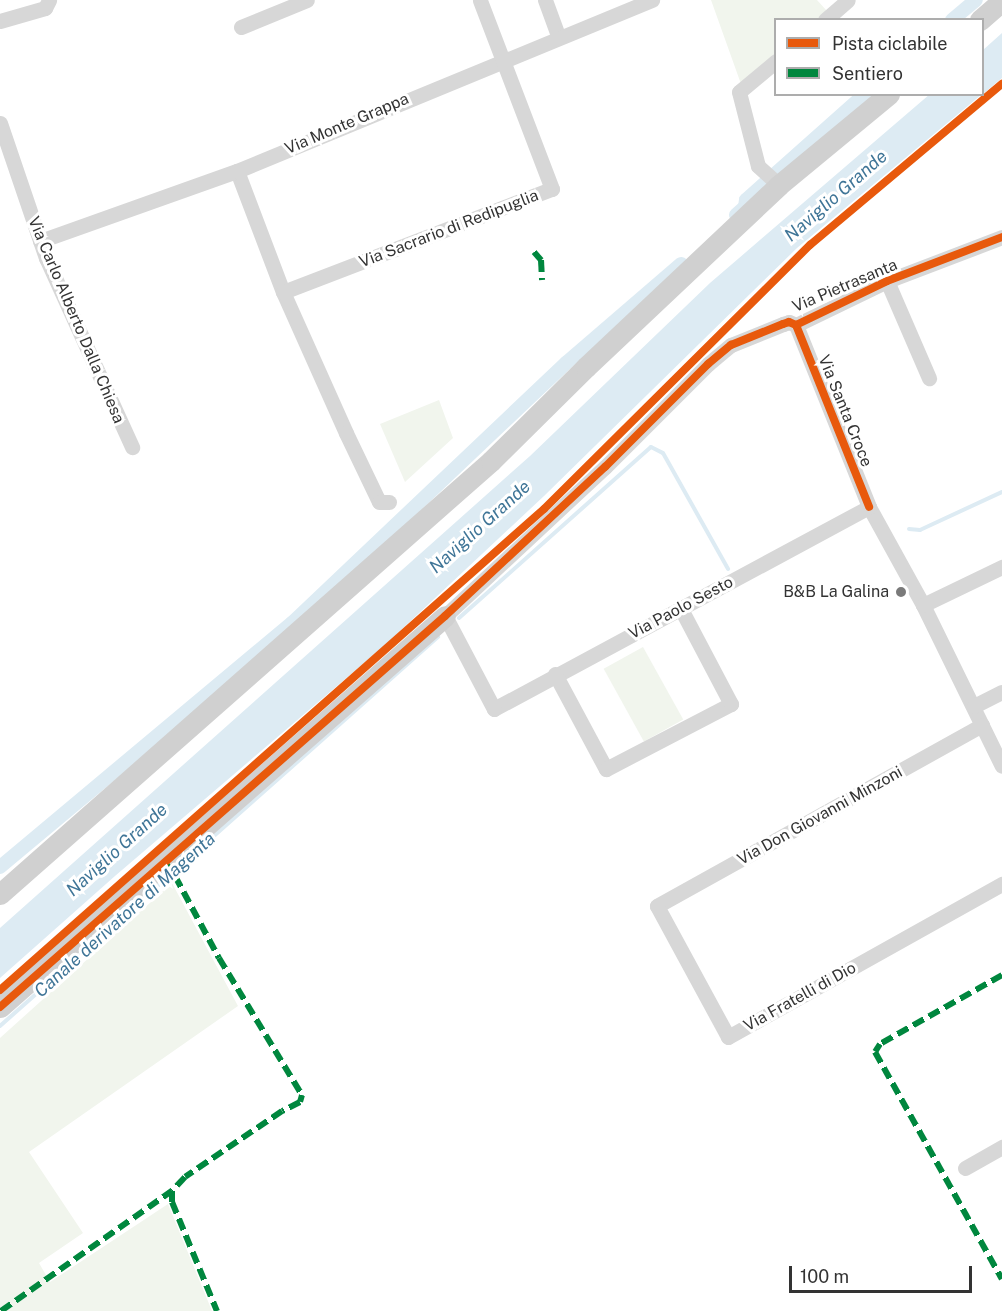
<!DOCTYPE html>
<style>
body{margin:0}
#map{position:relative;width:1002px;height:1311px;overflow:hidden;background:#fff;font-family:"Public Sans",sans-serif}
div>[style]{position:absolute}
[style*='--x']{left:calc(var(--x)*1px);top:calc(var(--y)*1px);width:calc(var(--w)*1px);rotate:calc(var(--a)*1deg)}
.green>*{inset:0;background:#f1f5ed;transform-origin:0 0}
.water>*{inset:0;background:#ddebf3}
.stream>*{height:4px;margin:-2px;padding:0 2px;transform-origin:2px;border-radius:2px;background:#ddebf3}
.canal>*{height:14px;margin:-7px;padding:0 7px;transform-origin:7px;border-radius:7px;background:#ddebf3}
.street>*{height:15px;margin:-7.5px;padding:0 7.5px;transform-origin:7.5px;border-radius:7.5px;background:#d7d7d7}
.secondary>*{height:21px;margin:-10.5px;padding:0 10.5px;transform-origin:10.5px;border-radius:10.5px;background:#d0d0d0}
.quiet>*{height:6px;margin-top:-3px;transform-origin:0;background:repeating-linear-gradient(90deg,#00873e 0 12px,transparent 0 18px)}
.cycleway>*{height:8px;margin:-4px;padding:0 4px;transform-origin:4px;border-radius:4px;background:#e8590c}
.dots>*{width:16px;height:16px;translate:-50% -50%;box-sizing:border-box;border:3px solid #fff;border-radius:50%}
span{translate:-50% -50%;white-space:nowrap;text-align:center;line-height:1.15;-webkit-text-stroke:6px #fff;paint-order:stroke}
.street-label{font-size:16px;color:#333}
.poi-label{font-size:16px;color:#333}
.right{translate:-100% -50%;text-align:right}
.water-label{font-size:18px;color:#3f7597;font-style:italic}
.legend{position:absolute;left:774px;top:18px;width:210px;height:78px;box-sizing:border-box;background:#fff;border:2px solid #adadad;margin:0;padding:8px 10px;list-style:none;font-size:18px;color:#333}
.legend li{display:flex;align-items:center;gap:12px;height:30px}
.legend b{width:30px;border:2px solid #adadad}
.scale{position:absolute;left:789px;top:1266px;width:183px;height:27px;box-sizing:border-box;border:3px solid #333;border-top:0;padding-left:8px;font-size:18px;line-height:21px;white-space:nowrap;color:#333;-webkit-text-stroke:4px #fff;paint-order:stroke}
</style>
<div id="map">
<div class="green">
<div style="clip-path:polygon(711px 0,817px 0,827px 11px,817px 19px,776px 20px,775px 55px,741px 84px)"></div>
<div style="clip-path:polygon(439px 400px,453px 438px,405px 482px,380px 424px)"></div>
<div style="left:643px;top:647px;width:83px;height:45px;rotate:61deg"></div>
<div style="clip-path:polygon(172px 883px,238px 1006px,29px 1152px,83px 1233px,39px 1263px,50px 1282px,168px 1204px,212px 1311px,0 1311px,0 1038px)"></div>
</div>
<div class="water">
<div style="clip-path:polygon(1002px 33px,1002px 78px,983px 94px,983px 50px)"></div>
<div style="clip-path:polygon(930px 94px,981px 95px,797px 248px,544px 496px,385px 645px,115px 876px,0 978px,0 928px,530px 456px,710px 283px)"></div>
</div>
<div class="stream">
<div style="--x:909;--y:529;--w:11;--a:5"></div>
<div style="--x:920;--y:530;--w:90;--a:-24.9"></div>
<div style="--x:459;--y:618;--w:257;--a:-41.7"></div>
<div style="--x:651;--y:447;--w:13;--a:27"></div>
<div style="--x:663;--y:453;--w:133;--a:60.7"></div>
<div style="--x:0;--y:1026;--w:586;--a:-41.61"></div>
</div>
<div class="canal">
<div style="--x:952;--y:20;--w:31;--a:-40"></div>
<div style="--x:736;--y:215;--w:12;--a:-42"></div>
<div style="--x:745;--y:207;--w:7;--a:-82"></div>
<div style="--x:746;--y:200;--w:159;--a:-41.7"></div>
<div style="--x:0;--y:867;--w:381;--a:-39.9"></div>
<div style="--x:292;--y:623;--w:378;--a:-43.5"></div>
<div style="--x:566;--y:363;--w:152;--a:-40.7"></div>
</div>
<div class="street">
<div style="--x:545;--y:0;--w:40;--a:69.8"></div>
<div style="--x:825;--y:20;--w:30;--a:-41"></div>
<div style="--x:0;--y:21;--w:47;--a:-16.1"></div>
<div style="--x:45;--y:8;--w:9;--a:-63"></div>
<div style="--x:241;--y:27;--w:71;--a:-22.2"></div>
<div style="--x:776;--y:61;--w:48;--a:140"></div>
<div style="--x:739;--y:92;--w:76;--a:75.6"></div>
<div style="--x:758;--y:166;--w:28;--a:42"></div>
<div style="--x:0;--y:123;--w:143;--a:71.2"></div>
<div style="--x:46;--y:258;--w:208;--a:65.5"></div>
<div style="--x:237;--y:171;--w:129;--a:69.2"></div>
<div style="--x:283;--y:292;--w:154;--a:65.9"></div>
<div style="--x:346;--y:433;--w:76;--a:64.4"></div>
<div style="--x:379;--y:502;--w:10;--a:0"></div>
<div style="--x:40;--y:241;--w:209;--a:-19.6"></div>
<div style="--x:237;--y:171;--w:449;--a:-22.4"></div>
<div style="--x:887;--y:281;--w:106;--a:66.6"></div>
<div style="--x:283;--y:292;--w:288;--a:-21"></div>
<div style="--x:552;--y:189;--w:202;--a:-110.9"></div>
<div style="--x:796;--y:325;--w:196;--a:68.1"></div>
<div style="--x:869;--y:507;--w:112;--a:61.1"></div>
<div style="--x:923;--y:605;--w:179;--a:63.9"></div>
<div style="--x:869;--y:507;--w:426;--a:151.7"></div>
<div style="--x:494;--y:709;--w:105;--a:-117.8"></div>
<div style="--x:445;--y:616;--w:219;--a:-43"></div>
<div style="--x:605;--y:467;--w:146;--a:-45"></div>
<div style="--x:708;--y:364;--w:30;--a:-40"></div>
<div style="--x:731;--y:345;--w:56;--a:-22"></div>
<div style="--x:783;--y:324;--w:6;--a:-18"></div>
<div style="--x:789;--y:322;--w:8;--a:23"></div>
<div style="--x:796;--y:325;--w:101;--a:-25.8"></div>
<div style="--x:887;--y:281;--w:123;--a:-20.9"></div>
<div style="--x:923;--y:605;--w:88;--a:-25.7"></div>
<div style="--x:555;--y:674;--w:108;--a:61.8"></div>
<div style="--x:606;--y:769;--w:141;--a:-27.5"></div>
<div style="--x:731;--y:704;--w:107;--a:-117.8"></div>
<div style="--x:974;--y:706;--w:31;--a:-27"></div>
<div style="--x:982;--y:725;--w:372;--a:150.9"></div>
<div style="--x:657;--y:906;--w:149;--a:61.5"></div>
<div style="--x:728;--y:1037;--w:314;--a:-29.2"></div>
<div style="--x:965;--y:1168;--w:43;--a:-29.6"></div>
</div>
<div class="secondary">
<div style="--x:980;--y:20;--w:29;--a:-41"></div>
<div style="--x:0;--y:894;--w:655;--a:-41.41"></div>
<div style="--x:491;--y:461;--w:134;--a:-44.7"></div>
<div style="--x:586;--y:367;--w:265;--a:-43.3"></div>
<div style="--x:779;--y:185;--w:143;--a:-39.6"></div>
<div style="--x:0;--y:1007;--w:592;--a:-41.3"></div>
</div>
<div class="quiet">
<div style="--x:534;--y:252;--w:11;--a:49"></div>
<div style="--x:541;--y:260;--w:20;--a:87"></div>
<div style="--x:164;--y:861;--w:19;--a:54"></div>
<div style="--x:175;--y:876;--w:93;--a:61.8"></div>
<div style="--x:219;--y:958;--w:160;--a:58.8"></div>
<div style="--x:302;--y:1095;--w:7;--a:106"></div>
<div style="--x:300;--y:1102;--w:20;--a:153"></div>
<div style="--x:282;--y:1111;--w:117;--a:145.8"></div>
<div style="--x:185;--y:1177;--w:19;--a:133"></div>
<div style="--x:172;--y:1191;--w:11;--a:90"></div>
<div style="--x:172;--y:1202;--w:118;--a:67.6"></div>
<div style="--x:1002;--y:975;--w:140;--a:150.5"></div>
<div style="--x:880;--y:1044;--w:9;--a:122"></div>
<div style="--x:875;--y:1052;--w:260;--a:60.8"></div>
<div style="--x:1;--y:1311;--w:209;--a:-35.1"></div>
</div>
<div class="cycleway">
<div style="--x:796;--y:325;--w:196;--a:68.1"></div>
<div style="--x:0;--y:990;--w:726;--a:-41.48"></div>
<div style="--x:544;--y:509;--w:375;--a:-44.8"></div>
<div style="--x:810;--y:245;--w:251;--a:-40"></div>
<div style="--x:0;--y:1007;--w:592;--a:-41.3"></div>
<div style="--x:445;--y:616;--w:219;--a:-43"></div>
<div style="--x:605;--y:467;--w:146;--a:-45"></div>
<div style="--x:708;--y:364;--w:30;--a:-40"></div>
<div style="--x:731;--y:345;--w:56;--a:-22"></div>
<div style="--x:783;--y:324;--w:6;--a:-18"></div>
<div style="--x:789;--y:322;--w:8;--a:23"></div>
<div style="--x:796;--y:325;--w:101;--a:-25.8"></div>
<div style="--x:887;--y:281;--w:123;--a:-20.9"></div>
</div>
<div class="dots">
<div style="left:901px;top:592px;background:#7a7a7a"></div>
</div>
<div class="street-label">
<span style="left:347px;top:124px;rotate:-23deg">Via Monte Grappa</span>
<span style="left:449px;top:229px;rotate:-21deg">Via Sacrario di Redipuglia</span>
<span style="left:845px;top:286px;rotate:-23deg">Via Pietrasanta</span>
<span style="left:76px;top:320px;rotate:67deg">Via Carlo Alberto Dalla Chiesa</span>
<span style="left:845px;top:411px;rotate:68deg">Via Santa Croce</span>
<span style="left:681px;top:608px;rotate:-28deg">Via Paolo Sesto</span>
<span style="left:820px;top:816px;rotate:-29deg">Via Don Giovanni Minzoni</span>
<span style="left:800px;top:997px;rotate:-29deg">Via Fratelli di Dio</span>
</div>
<div class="poi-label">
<span class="right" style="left:889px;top:592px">B&amp;B La Galina</span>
</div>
<div class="water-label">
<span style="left:836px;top:196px;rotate:-41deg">Naviglio Grande</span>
<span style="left:480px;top:527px;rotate:-42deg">Naviglio Grande</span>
<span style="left:117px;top:850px;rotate:-42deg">Naviglio Grande</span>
<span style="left:125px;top:915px;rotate:-42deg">Canale derivatore di Magenta</span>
</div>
<ul class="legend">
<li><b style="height:8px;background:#e8590c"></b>Pista ciclabile</li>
<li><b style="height:8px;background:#00873e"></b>Sentiero</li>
</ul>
<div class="scale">100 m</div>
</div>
